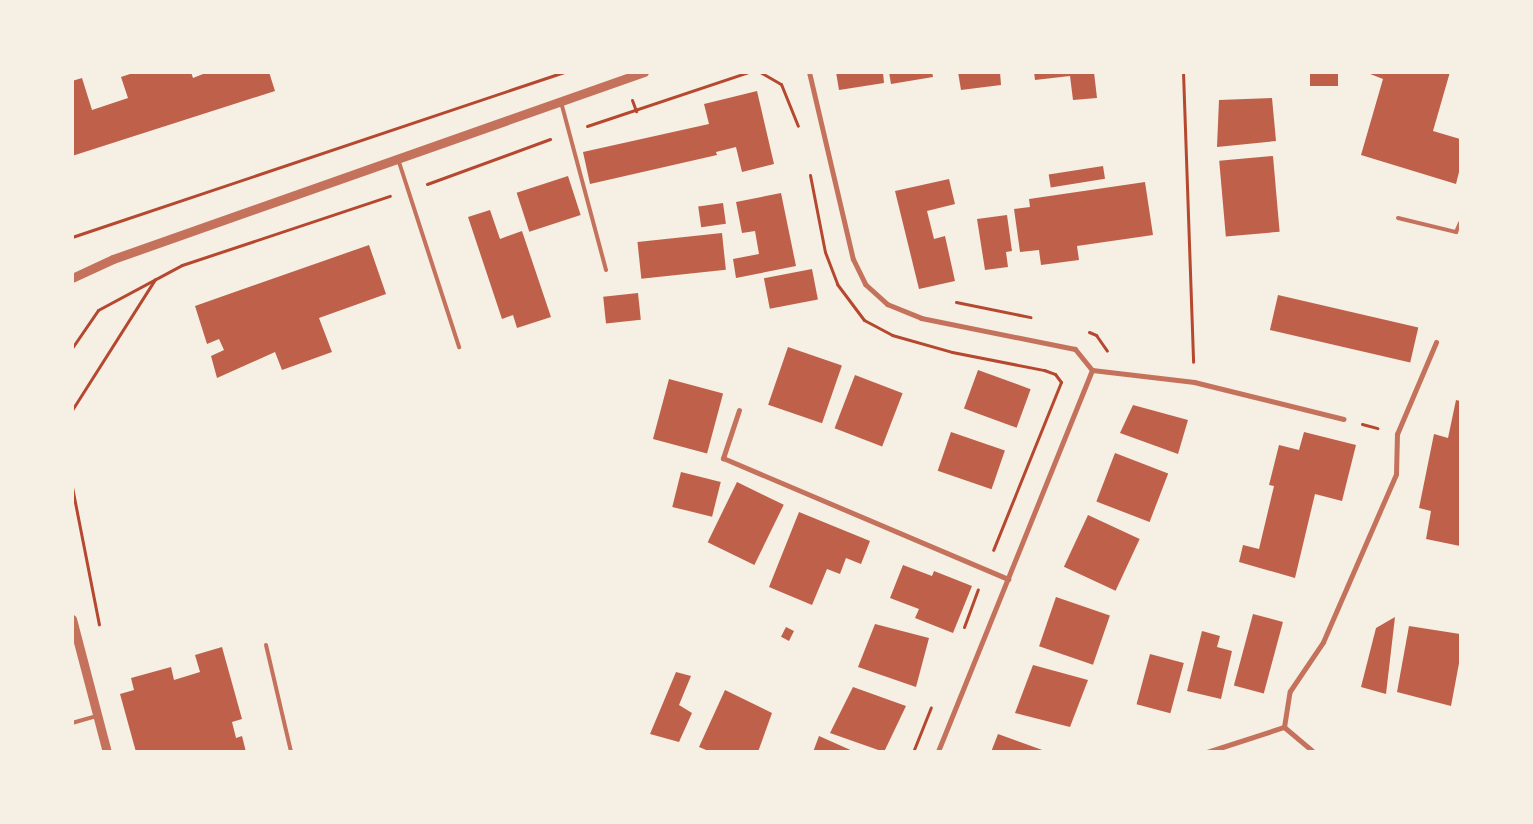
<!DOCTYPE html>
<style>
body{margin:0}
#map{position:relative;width:1533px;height:824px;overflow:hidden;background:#f6efe4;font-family:Cabin,sans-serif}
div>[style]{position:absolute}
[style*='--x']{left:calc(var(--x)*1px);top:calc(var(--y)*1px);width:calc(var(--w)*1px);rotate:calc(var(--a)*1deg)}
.building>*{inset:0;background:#bf614a;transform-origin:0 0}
.path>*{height:3px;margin:-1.5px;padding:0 1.5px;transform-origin:1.5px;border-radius:1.5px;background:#b5482f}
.service>*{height:4px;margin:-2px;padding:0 2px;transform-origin:2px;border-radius:2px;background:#c5725c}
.minor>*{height:5px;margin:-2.5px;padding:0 2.5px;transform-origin:2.5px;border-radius:2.5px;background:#c5725c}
.tertiary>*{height:9px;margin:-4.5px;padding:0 4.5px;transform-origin:4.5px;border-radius:4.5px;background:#c5725c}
span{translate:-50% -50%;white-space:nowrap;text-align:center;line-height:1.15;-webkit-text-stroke:4px #f6efe4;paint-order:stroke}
.frame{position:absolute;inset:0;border:74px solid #f6efe4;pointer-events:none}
</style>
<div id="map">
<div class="building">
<div style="clip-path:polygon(136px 72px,191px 72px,193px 78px,208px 72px,269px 72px,275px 91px,72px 156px,72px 81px,82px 78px,92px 110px,128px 98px,121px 77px)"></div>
<div style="clip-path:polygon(836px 72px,883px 72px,884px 83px,839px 90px)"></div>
<div style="clip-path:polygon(889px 72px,932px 72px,933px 77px,891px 84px)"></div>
<div style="clip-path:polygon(958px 72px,1000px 72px,1001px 85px,961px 90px)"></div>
<div style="clip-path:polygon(1034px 72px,1094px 72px,1097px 98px,1073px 100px,1070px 76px,1035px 80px)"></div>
<div style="left:1310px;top:72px;width:28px;height:14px"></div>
<div style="clip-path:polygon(1365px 72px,1450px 72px,1433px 131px,1460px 139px,1460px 168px,1456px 184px,1361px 155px,1383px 79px)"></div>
<div style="clip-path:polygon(757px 91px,774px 164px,742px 172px,736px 147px,716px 152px,717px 155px,590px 184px,583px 152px,709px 124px,704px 104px)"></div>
<div style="clip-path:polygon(1272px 98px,1276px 141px,1217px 147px,1219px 100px)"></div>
<div style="left:1273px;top:156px;width:76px;height:54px;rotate:85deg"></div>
<div style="left:1103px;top:166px;width:13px;height:55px;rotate:81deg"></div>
<div style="left:568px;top:176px;width:41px;height:54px;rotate:72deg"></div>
<div style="clip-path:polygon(949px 179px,955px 204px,927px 211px,934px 239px,945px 236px,955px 281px,919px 289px,895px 191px)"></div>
<div style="clip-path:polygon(1145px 182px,1153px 235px,1077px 246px,1079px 260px,1041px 265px,1039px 250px,1020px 252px,1014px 209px,1030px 207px,1029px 199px)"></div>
<div style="clip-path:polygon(781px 193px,796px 266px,736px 278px,733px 259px,759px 254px,755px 231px,742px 233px,736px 202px)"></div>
<div style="left:723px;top:203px;width:21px;height:25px;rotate:82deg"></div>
<div style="clip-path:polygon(490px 210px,500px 239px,522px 231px,551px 317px,517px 328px,513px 315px,502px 319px,468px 217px)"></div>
<div style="clip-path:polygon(1007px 215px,1012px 251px,1006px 252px,1008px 267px,985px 270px,977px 219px)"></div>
<div style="left:722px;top:233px;width:37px;height:85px;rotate:84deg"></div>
<div style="clip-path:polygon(369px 245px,386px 294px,319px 318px,332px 352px,282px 370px,275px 352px,217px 378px,211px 356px,224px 350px,219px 339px,207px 344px,195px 306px)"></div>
<div style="left:812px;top:269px;width:31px;height:49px;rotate:79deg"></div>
<div style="left:638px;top:293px;width:27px;height:35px;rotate:84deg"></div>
<div style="left:1278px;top:295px;width:144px;height:36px;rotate:13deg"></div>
<div style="left:788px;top:347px;width:57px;height:61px;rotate:19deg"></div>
<div style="left:978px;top:370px;width:56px;height:41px;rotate:20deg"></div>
<div style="left:855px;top:375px;width:51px;height:57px;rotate:21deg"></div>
<div style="left:669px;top:379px;width:56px;height:62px;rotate:15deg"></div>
<div style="clip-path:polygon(1456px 400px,1460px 401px,1460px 546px,1426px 539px,1431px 511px,1419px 508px,1434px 434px,1448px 438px)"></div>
<div style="clip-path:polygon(1133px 405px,1188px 420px,1178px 454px,1120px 433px)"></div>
<div style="left:951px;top:432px;width:57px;height:41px;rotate:19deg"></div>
<div style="clip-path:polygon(1304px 432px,1356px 445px,1342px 501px,1315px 494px,1295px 578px,1239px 562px,1243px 545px,1259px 549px,1274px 486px,1269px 485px,1279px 445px,1299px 450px)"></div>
<div style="left:1115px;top:453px;width:57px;height:52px;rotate:21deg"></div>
<div style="left:681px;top:472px;width:41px;height:36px;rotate:14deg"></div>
<div style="left:737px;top:482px;width:52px;height:67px;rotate:26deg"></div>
<div style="clip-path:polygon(799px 512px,870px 541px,861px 564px,846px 558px,840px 574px,827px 569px,812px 605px,769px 587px)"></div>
<div style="left:1088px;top:515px;width:57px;height:57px;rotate:25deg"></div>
<div style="clip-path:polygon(903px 565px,932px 576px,934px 571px,972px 586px,953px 633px,915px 618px,919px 609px,890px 598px)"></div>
<div style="left:1056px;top:597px;width:57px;height:52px;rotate:19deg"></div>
<div style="left:1253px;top:614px;width:31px;height:74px;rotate:15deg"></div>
<div style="clip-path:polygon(1395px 617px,1386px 694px,1361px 687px,1376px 628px)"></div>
<div style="clip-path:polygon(875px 624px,929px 638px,916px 687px,858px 667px)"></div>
<div style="clip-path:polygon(1409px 626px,1460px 634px,1460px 658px,1451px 706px,1397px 692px)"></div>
<div style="left:786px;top:627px;width:9px;height:11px;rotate:27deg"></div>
<div style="clip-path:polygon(1202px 631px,1220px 636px,1217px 647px,1232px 651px,1221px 699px,1187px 691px)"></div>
<div style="clip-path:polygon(222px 647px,242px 719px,232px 722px,236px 738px,242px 736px,246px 752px,136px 752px,120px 694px,134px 690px,131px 678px,171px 667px,174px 680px,200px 672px,195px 655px)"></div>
<div style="left:1150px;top:654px;width:35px;height:52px;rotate:15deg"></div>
<div style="clip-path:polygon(1033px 665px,1088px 680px,1070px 727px,1015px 713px)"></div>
<div style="clip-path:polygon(676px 672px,691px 676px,679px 705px,692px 713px,679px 742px,650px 734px)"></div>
<div style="clip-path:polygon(853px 687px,906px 706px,884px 752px,830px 733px)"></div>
<div style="clip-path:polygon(725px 690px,772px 713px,758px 752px,711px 752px,699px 747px)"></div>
<div style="clip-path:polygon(998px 734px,1045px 751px,1045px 752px,991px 752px)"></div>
<div style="clip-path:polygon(819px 736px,855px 752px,813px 752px)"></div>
</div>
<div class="path">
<div style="--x:760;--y:72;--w:24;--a:30"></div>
<div style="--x:781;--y:84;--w:45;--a:68"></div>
<div style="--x:1183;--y:72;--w:290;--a:88"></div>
<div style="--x:632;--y:100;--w:12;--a:70"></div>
<div style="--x:587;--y:126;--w:170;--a:-18.5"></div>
<div style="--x:810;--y:175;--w:78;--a:79"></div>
<div style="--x:825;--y:252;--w:34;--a:69"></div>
<div style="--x:837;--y:284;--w:45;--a:53.1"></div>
<div style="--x:864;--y:320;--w:32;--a:28"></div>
<div style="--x:892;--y:335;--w:62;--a:15.8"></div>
<div style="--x:952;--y:352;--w:94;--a:11.1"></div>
<div style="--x:1044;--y:370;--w:12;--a:20"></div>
<div style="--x:1055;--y:374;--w:10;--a:53"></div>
<div style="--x:1061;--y:382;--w:181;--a:112"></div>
<div style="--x:427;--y:184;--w:131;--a:-20.1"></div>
<div style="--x:72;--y:237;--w:519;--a:-18.54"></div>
<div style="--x:956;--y:302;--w:76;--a:11.5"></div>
<div style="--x:1089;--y:332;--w:8;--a:23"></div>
<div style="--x:1096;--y:335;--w:19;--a:55"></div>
<div style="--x:72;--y:348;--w:46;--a:-55.6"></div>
<div style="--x:98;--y:310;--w:95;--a:-28.2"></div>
<div style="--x:182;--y:265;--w:219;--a:-18.4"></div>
<div style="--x:72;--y:410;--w:155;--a:-57.6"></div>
<div style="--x:1362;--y:424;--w:16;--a:15"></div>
<div style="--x:72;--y:487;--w:140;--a:78.9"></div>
<div style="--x:964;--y:627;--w:40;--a:-69.8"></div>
<div style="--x:913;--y:752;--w:48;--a:-68.2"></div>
</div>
<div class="service">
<div style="--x:561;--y:102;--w:174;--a:75"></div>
<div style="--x:398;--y:159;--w:198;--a:72"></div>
<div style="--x:1398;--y:218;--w:60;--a:13.6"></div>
<div style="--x:1456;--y:232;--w:10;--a:-66"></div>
<div style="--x:266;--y:645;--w:110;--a:76.8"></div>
<div style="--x:72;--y:723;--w:26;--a:-16"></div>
</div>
<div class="minor">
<div style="--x:809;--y:72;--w:192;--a:76.8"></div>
<div style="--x:853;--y:259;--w:28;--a:64"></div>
<div style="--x:865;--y:284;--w:30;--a:42"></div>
<div style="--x:887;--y:304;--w:37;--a:22"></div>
<div style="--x:921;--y:318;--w:157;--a:11.4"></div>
<div style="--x:1075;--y:349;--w:27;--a:51"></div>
<div style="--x:1092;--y:370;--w:412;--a:112"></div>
<div style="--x:1092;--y:370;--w:103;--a:6.7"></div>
<div style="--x:1194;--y:382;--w:154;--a:13.9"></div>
<div style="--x:739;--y:410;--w:51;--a:108.4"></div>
<div style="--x:723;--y:458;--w:310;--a:23"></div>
<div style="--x:1284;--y:727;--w:36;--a:-81"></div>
<div style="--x:1290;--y:691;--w:59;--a:-56"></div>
<div style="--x:1323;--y:642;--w:183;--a:-66.5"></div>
<div style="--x:1396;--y:474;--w:40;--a:-88.6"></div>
<div style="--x:1397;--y:434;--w:100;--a:-67"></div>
<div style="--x:1284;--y:727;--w:39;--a:40"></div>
<div style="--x:1207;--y:752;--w:81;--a:-18"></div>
</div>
<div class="tertiary">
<div style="--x:72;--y:278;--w:45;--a:-24.9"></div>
<div style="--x:113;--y:259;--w:563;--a:-19.4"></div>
<div style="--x:72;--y:619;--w:138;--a:75.3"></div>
</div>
<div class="frame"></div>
</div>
